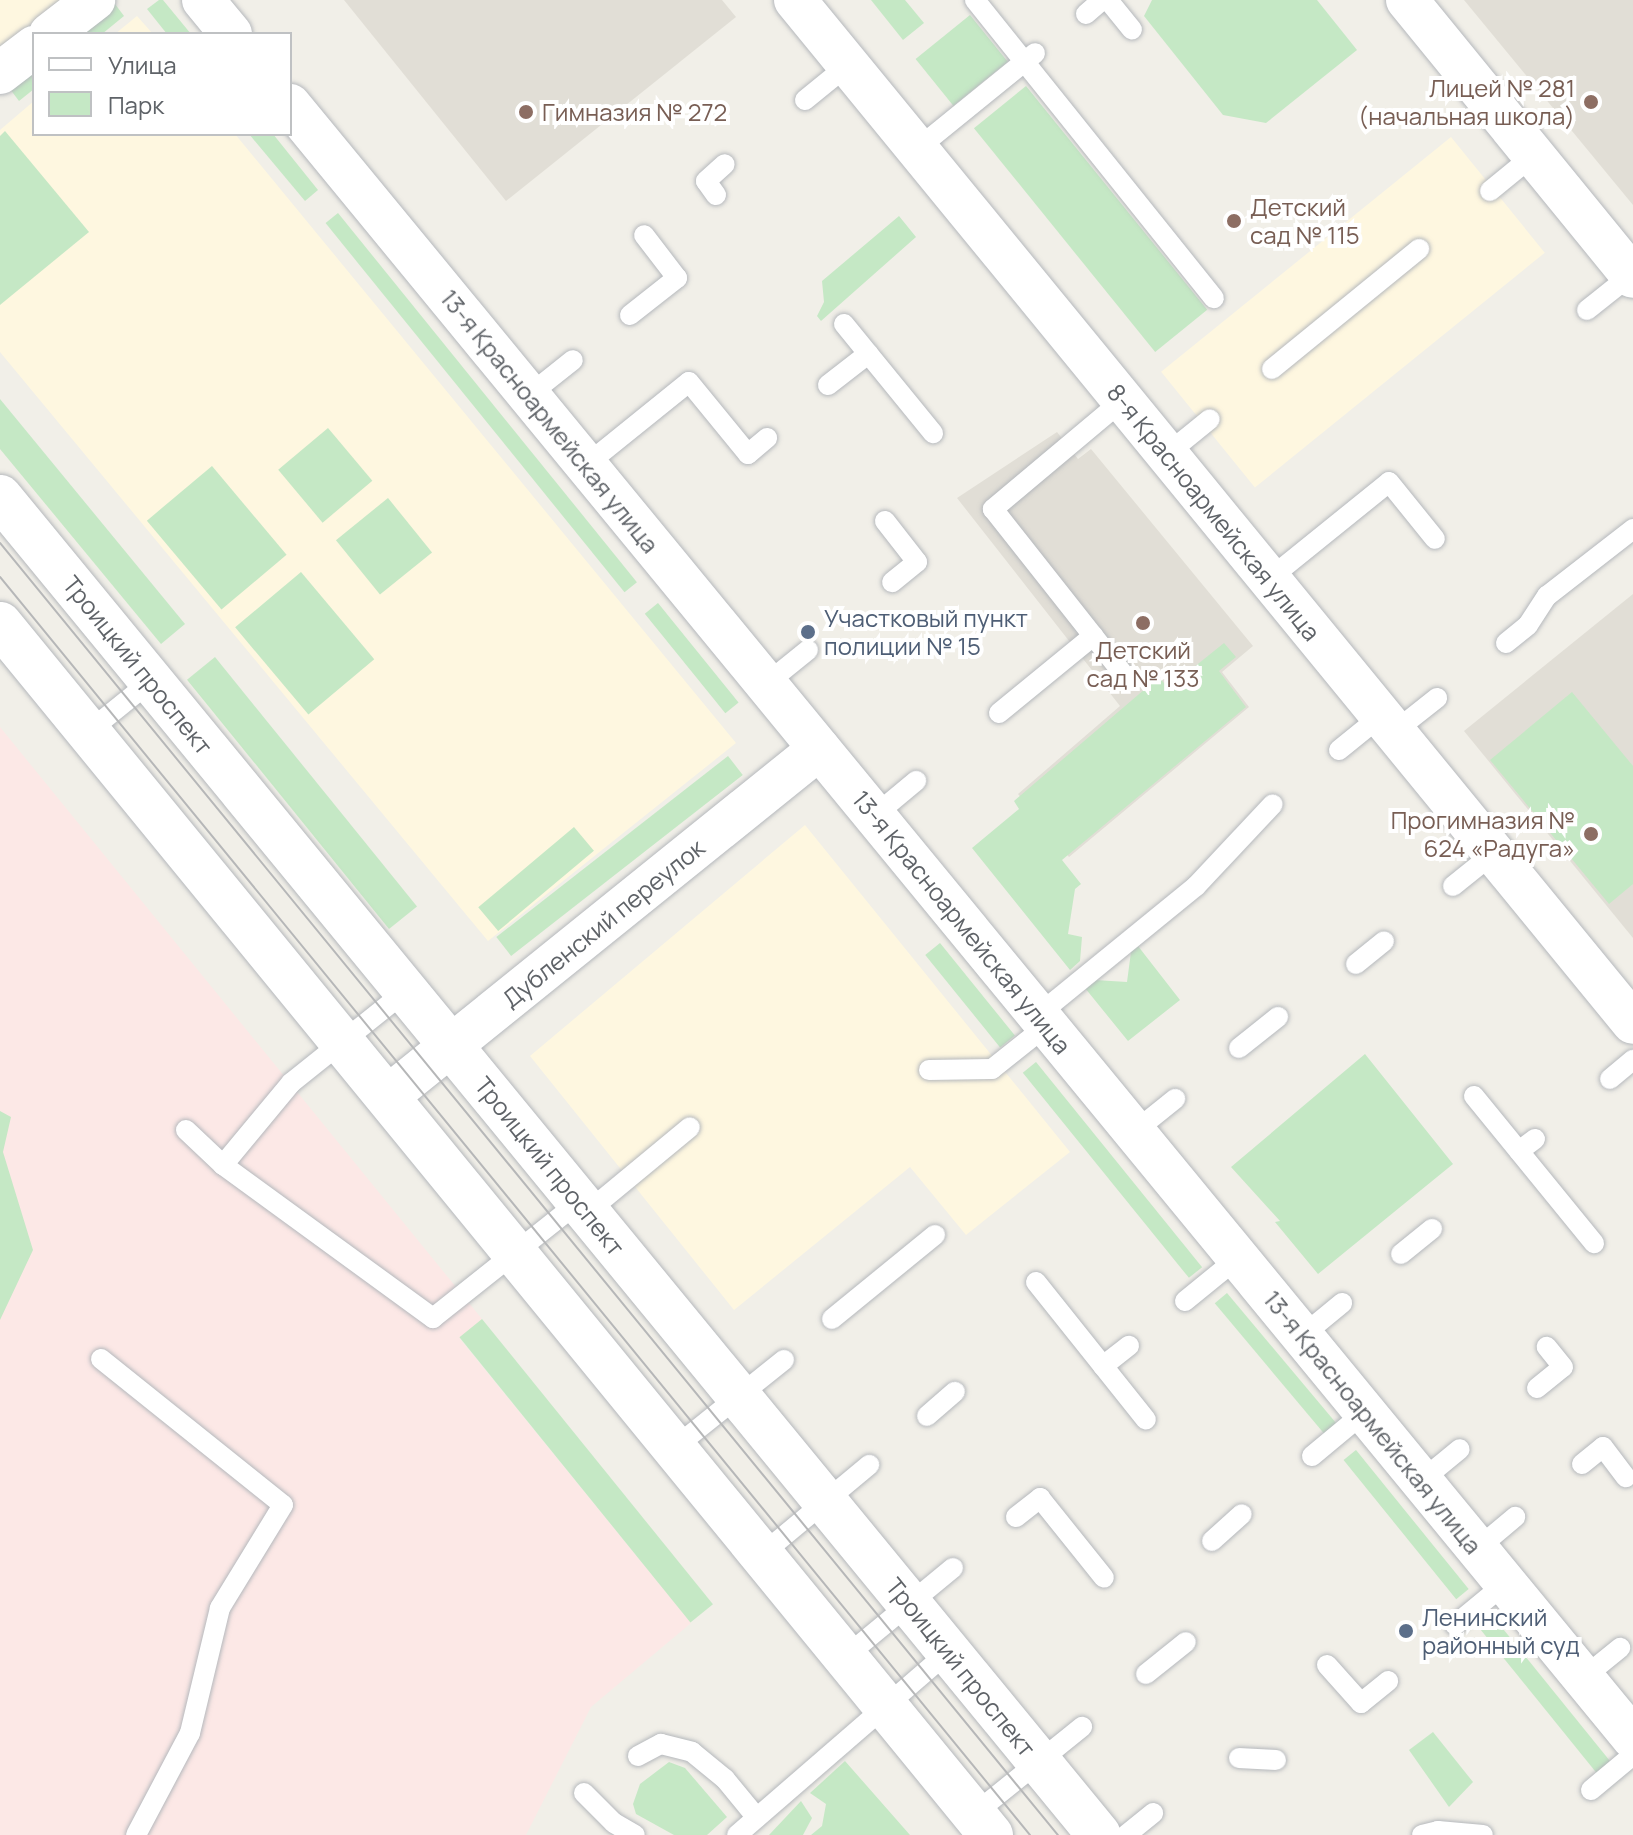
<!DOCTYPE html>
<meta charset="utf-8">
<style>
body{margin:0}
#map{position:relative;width:1633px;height:1835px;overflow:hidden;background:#f1efe8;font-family:Manrope,sans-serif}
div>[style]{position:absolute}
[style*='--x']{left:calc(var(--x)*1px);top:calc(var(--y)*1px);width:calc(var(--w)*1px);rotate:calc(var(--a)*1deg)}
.commercial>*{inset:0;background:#fef7e0;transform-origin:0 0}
.education>*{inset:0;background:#e1ded6}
.medical>*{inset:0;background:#fce8e6}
.green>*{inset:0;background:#c5e8c5;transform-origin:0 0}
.roads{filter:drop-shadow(0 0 2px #b5b8bc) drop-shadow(0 0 2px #b5b8bc)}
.service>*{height:20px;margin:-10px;padding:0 10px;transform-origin:10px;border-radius:10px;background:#fff}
.minor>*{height:42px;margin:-21px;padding:0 21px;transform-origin:21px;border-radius:21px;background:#fff}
.secondary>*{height:44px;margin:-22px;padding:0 22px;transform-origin:22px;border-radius:22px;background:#fff}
.tram>*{height:2px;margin:-1px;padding:0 1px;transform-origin:1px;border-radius:1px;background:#b6b7b8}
.dots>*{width:22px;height:22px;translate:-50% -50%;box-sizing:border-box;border:4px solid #fff;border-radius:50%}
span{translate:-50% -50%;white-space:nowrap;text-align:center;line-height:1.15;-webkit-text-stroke:8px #fff;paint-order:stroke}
.education-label{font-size:24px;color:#785e54}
.right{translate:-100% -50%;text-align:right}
.left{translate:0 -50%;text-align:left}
.street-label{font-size:24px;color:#5f6368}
.service-label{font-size:24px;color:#4e5e75}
.legend{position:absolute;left:32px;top:32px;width:260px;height:104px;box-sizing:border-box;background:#fff;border:2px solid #bfc1c3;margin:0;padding:10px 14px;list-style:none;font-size:24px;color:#5f6368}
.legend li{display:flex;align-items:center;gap:16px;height:40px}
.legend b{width:40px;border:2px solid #bfc1c3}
</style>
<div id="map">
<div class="commercial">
<div style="clip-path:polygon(0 0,82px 0,0 61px)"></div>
<div style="clip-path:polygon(137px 16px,153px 34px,115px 34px)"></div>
<div style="clip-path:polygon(34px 101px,34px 134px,235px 134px,736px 743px,488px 941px,0 352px,0 130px)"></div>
<div style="left:1451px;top:137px;width:149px;height:373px;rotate:51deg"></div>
<div style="clip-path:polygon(805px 825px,1070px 1152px,966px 1235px,910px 1167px,734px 1310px,530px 1056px)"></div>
</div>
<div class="education">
<div style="clip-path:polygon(344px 0,722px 0,736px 17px,506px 201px)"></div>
<div style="clip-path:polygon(1464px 0,1633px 0,1633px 205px)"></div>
<div style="clip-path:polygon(1057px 432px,1078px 459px,1091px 449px,1253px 646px,1222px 672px,1249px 707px,1069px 857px,1018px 794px,1120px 706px,957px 498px)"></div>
<div style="clip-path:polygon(1633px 594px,1633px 938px,1464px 731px)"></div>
</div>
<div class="medical">
<div style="clip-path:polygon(0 727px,482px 1319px,460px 1339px,691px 1623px,591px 1707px,526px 1835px,0 1835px)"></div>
</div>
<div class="green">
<div style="clip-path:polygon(159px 0,163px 0,191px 34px,167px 34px,147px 9px)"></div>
<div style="clip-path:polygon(871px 0,905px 0,924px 23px,903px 40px)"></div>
<div style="clip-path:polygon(1152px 0,1317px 0,1357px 50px,1266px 123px,1223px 115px,1144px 16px)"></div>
<div style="clip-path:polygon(115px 4px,124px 16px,102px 34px,78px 34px)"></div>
<div style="left:970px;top:15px;width:60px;height:70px;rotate:51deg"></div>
<div style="clip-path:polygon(34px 69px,34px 89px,19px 101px,10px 89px)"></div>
<div style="left:1026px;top:86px;width:288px;height:67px;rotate:51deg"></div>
<div style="clip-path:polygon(5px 131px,89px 232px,0 305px,0 136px)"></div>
<div style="clip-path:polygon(249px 134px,273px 134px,318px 190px,305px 201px)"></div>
<div style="left:338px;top:213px;width:475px;height:16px;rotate:51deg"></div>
<div style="clip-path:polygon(899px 216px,916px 237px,821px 321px,817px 316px,824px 302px,822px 281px)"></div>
<div style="clip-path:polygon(0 399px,185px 624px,161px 644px,0 449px)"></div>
<div style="left:328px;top:428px;width:69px;height:65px;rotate:50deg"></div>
<div style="left:212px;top:466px;width:116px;height:85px;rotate:50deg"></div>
<div style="left:388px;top:498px;width:70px;height:67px;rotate:51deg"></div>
<div style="left:301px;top:572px;width:114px;height:86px;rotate:50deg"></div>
<div style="left:658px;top:603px;width:128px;height:17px;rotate:51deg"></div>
<div style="clip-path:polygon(1224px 643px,1236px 657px,1219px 671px,1246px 707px,1062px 860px,1081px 884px,1075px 889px,1068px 934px,1082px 937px,1080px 961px,1070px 970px,972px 848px,1019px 809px,1014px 801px,1159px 677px,1168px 688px)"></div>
<div style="left:215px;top:657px;width:321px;height:36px;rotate:51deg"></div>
<div style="clip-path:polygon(1572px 692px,1633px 766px,1633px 884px,1609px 904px,1490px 760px)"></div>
<div style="left:728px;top:756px;width:24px;height:294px;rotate:52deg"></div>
<div style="left:574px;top:827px;width:31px;height:125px;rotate:50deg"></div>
<div style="left:940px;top:943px;width:119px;height:19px;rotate:51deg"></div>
<div style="clip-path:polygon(1138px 946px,1180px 1000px,1128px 1041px,1085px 988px,1095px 980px,1127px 982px,1131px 952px)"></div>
<div style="clip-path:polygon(1365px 1054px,1453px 1164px,1318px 1274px,1275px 1222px,1280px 1221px,1231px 1167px)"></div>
<div style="left:1036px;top:1062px;width:264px;height:17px;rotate:51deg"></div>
<div style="clip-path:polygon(0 1111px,11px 1117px,3px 1152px,33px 1250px,0 1320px)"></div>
<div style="left:1227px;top:1293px;width:170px;height:16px;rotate:50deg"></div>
<div style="left:482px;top:1319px;width:367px;height:29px;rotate:51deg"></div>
<div style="left:1356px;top:1450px;width:179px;height:16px;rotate:51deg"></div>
<div style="left:1491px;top:1614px;width:190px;height:18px;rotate:51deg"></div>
<div style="clip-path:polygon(1433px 1732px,1473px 1782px,1449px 1807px,1409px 1750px)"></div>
<div style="clip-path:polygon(845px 1761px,910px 1835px,811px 1835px,822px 1826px,826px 1804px,810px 1793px)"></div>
<div style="clip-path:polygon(669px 1762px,685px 1768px,727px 1817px,707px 1835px,674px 1835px,636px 1814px,633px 1804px,640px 1784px)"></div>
<div style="clip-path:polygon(801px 1801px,812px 1818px,803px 1835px,769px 1835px)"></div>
</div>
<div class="roads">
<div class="service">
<div style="--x:975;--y:0;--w:382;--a:51.3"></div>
<div style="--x:1108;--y:0;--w:38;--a:51"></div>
<div style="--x:1086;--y:14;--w:21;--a:-41"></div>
<div style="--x:805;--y:100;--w:55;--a:-39.1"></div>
<div style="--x:917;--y:149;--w:152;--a:-39.1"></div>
<div style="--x:1490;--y:191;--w:57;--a:-39.3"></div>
<div style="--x:716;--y:195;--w:17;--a:-126"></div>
<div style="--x:706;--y:181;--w:25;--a:-42"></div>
<div style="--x:1587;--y:310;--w:56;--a:-38.5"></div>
<div style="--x:630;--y:315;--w:60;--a:-38.2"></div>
<div style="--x:677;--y:278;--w:54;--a:-127.5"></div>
<div style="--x:844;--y:324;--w:141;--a:50.8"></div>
<div style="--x:1272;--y:369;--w:190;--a:-39.2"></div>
<div style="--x:828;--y:385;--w:51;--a:-37.8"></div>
<div style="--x:529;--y:395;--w:56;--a:-38.5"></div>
<div style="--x:1123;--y:400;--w:170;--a:140"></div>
<div style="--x:993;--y:509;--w:211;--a:51.7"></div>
<div style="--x:1167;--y:454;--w:55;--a:-39.1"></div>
<div style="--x:586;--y:465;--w:132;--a:-38.9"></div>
<div style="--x:689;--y:382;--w:93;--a:50.7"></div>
<div style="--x:748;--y:454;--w:25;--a:-40"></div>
<div style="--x:885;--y:521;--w:52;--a:52"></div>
<div style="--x:917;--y:562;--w:32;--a:141"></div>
<div style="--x:1269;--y:579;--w:154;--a:-38.9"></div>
<div style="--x:1389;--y:482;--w:73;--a:51.1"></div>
<div style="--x:1506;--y:643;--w:28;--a:-39"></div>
<div style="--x:1528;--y:625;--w:35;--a:-57"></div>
<div style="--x:1547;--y:596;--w:109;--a:-37.9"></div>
<div style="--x:766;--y:684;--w:54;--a:-39"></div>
<div style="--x:999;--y:713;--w:122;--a:-39.3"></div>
<div style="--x:88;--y:732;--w:81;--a:-39"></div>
<div style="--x:1394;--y:732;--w:55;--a:-38.3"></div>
<div style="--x:1339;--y:750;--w:54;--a:-39"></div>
<div style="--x:874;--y:816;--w:55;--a:-39.8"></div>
<div style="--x:1453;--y:886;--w:53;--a:-38.8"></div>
<div style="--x:1356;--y:964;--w:36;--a:-39"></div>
<div style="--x:1038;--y:1015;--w:204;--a:-39.2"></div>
<div style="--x:1196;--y:886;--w:112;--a:-46.8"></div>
<div style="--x:1239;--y:1048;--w:50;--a:-38.5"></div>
<div style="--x:929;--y:1070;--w:63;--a:-0.9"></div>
<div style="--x:992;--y:1069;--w:69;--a:-38.5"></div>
<div style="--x:1610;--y:1079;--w:30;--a:-40"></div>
<div style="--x:1474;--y:1096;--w:190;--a:50.8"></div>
<div style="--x:186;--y:1130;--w:51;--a:43.4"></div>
<div style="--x:223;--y:1165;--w:107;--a:-50.3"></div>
<div style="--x:291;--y:1083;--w:147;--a:-38.7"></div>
<div style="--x:1134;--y:1132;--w:53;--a:-38.8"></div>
<div style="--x:1519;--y:1151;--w:20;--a:-37"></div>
<div style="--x:223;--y:1165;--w:260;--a:36.1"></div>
<div style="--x:433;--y:1318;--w:186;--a:-38.5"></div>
<div style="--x:585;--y:1214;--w:136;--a:-39.6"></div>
<div style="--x:1401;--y:1254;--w:40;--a:-39"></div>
<div style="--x:1036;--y:1282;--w:176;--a:51.4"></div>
<div style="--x:1185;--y:1301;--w:68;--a:-39.1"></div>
<div style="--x:832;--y:1319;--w:133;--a:-39.2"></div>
<div style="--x:1302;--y:1336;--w:52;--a:-39.5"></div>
<div style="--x:101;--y:1359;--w:233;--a:38.7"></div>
<div style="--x:283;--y:1505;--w:121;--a:121.5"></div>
<div style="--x:220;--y:1608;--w:129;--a:103.5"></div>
<div style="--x:190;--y:1733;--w:115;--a:117.9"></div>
<div style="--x:1103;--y:1366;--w:33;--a:-38"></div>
<div style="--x:1537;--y:1388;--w:33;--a:-39"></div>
<div style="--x:1563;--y:1367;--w:26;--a:-129"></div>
<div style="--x:927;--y:1416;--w:37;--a:-41"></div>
<div style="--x:674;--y:1448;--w:141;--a:-38.7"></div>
<div style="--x:1312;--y:1456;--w:69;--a:-39.7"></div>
<div style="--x:1582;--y:1464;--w:27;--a:-39"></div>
<div style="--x:1603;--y:1447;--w:38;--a:53"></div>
<div style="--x:1421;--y:1481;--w:50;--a:-39.4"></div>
<div style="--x:1016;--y:1517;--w:31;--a:-38"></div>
<div style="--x:1040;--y:1498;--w:102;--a:51.3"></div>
<div style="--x:1212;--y:1541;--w:40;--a:-42"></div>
<div style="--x:1477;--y:1549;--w:50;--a:-40.1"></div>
<div style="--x:761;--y:1555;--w:141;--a:-39.8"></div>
<div style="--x:1455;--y:1625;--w:66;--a:-39.5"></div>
<div style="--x:845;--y:1657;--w:140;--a:-39.5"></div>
<div style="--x:1327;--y:1665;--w:51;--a:48.2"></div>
<div style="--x:1361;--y:1703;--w:35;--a:-39"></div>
<div style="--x:1146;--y:1674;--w:51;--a:-38.7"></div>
<div style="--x:1583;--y:1678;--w:48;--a:-39"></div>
<div style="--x:638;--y:1756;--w:26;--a:-28"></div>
<div style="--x:661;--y:1744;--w:32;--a:14"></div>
<div style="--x:692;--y:1752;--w:43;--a:39.3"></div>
<div style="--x:725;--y:1779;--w:50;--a:50.6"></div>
<div style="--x:1239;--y:1758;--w:37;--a:3"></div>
<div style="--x:1591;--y:1790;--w:55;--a:-39.8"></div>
<div style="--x:584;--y:1793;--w:42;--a:45"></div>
<div style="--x:614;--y:1823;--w:24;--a:30"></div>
<div style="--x:974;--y:1814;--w:139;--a:-38.9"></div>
<div style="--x:737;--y:1835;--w:279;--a:-40.9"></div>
<div style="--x:1126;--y:1835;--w:35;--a:-39"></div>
<div style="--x:1422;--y:1835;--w:16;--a:-14"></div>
<div style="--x:1438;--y:1831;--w:45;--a:5.1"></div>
</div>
<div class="minor">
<div style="--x:203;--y:0;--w:44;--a:50.5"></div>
<div style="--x:795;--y:0;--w:1322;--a:50.68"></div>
<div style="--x:1407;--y:0;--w:357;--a:50.8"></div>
<div style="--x:50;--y:34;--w:56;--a:-37.7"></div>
<div style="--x:0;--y:73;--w:43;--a:-37.4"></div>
<div style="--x:290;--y:105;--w:2114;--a:50.57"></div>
<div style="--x:387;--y:1097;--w:555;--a:-38.85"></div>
</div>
<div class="secondary">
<div style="--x:0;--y:497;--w:1731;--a:50.6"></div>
<div style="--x:0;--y:624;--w:1565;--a:50.71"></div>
</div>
</div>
<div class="tram">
<div style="--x:0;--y:543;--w:1670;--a:50.69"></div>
<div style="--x:0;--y:577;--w:1626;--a:50.69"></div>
</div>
<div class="dots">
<div style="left:1591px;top:102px;background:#8d6e63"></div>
<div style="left:526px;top:112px;background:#8d6e63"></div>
<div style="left:1234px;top:221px;background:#8d6e63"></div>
<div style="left:1143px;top:623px;background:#8d6e63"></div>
<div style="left:808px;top:632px;background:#5c6f8a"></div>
<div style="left:1591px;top:834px;background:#8d6e63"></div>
<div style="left:1406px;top:1631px;background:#5c6f8a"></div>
</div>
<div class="education-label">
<span class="right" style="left:1575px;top:102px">Лицей № 281<br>(начальная школа)</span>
<span class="left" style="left:542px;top:112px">Гимназия № 272</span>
<span class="left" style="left:1250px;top:221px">Детский<br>сад № 115</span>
<span style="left:1143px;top:664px">Детский<br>сад № 133</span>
<span class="right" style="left:1575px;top:834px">Прогимназия №<br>624 «Радуга»</span>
</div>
<div class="street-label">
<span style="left:550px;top:421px;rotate:51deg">13-я Красноармейская улица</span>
<span style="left:1214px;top:512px;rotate:51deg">8-я Красноармейская улица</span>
<span style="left:138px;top:665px;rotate:51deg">Троицкий проспект</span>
<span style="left:962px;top:922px;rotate:51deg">13-я Красноармейская улица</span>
<span style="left:603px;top:923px;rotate:-39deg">Дубленский переулок</span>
<span style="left:550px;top:1166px;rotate:51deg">Троицкий проспект</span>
<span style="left:1373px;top:1422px;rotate:51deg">13-я Красноармейская улица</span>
<span style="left:961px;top:1667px;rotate:51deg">Троицкий проспект</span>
</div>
<div class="service-label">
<span class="left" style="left:824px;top:632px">Участковый пункт<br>полиции № 15</span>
<span class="left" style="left:1422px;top:1631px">Ленинский<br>районный суд</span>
</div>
<ul class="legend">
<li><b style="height:10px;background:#fff"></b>Улица</li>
<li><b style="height:22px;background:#c5e8c5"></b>Парк</li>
</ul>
</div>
